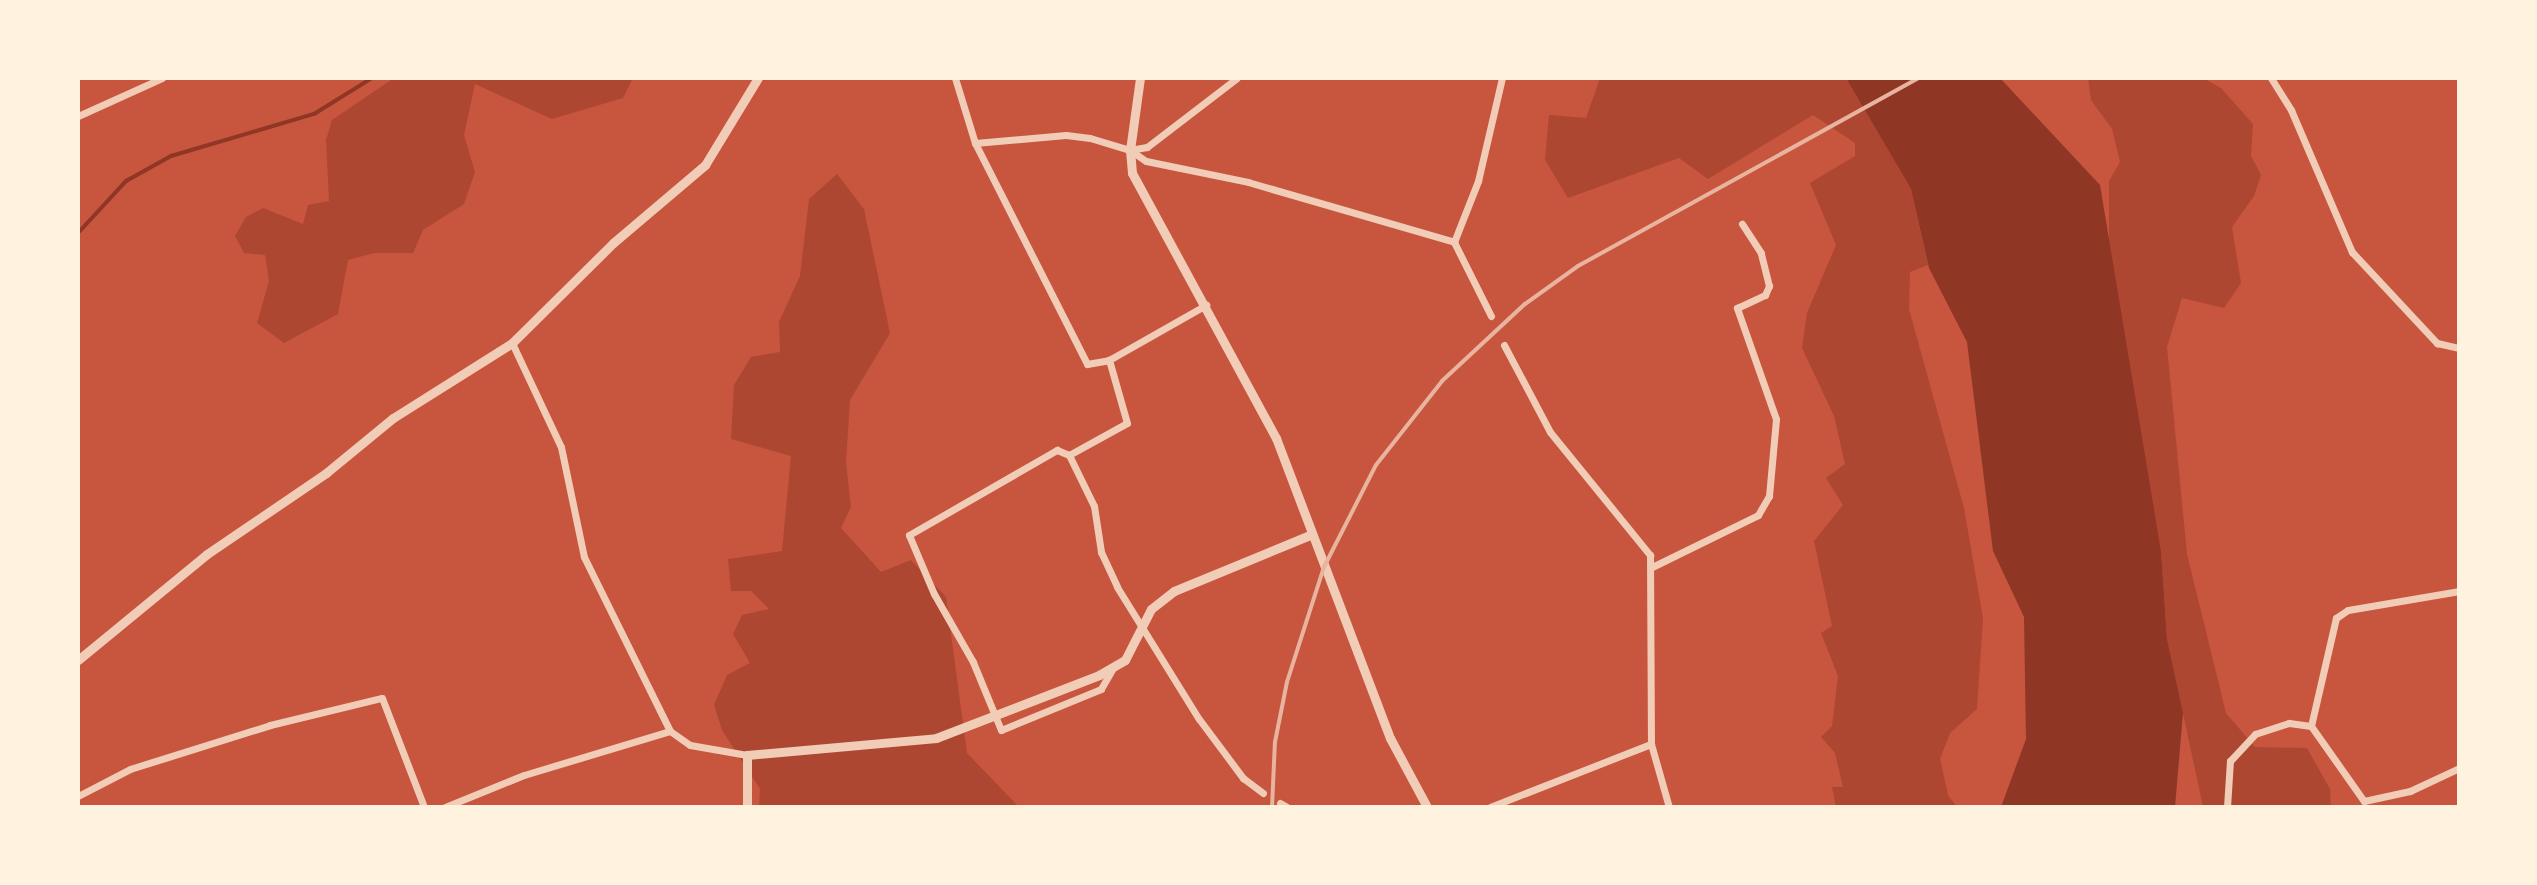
<!DOCTYPE html>
<style>
body{margin:0}
#map{position:relative;width:2537px;height:885px;overflow:hidden;background:#c8553d;font-family:Inter,sans-serif}
div>[style]{position:absolute}
[style*='--x']{left:calc(var(--x)*1px);top:calc(var(--y)*1px);width:calc(var(--w)*1px);rotate:calc(var(--a)*1deg)}
.green>*{inset:0;background:#ae4732}
.water>*{inset:0;background:#8f3625}
.stream>*{height:4px;margin:-2px;padding:0 2px;transform-origin:2px;border-radius:2px;background:#8f3625}
.minor>*{height:7px;margin:-3.5px;padding:0 3.5px;transform-origin:3.5px;border-radius:3.5px;background:#f1ccb7}
.tertiary>*{height:9px;margin:-4.5px;padding:0 4.5px;transform-origin:4.5px;border-radius:4.5px;background:#f1ccb7}
.rail>*{height:4px;margin:-2px;padding:0 2px;transform-origin:2px;border-radius:2px;background:#e9b49f}
span{translate:-50% -50%;white-space:nowrap;text-align:center;line-height:1.15;-webkit-text-stroke:6px #fff3e0;paint-order:stroke}
.frame{position:absolute;inset:0;border:80px solid #fff3e0;pointer-events:none}
</style>
<div id="map">
<div class="green">
<div style="clip-path:polygon(394px 78px,633px 78px,623px 98px,552px 119px,475px 84px,464px 135px,475px 172px,464px 204px,423px 230px,413px 253px,374px 253px,348px 260px,338px 314px,284px 343px,257px 323px,269px 281px,265px 255px,244px 253px,235px 236px,246px 217px,263px 208px,303px 224px,308px 205px,329px 201px,326px 140px,332px 120px)"></div>
<div style="clip-path:polygon(1600px 78px,1846px 78px,1911px 189px,1928px 265px,1910px 272px,1909px 309px,1964px 508px,1983px 618px,1977px 709px,1950px 733px,1940px 759px,1948px 795px,1957px 807px,1836px 807px,1832px 787px,1843px 787px,1835px 753px,1821px 737px,1832px 726px,1838px 676px,1821px 633px,1832px 626px,1814px 541px,1843px 505px,1826px 478px,1845px 464px,1834px 416px,1802px 348px,1807px 313px,1836px 245px,1810px 183px,1855px 156px,1855px 143px,1813px 115px,1708px 179px,1679px 158px,1568px 198px,1545px 160px,1549px 115px,1586px 118px)"></div>
<div style="clip-path:polygon(2088px 78px,2203px 78px,2221px 88px,2253px 124px,2251px 156px,2261px 175px,2254px 196px,2232px 227px,2241px 283px,2224px 308px,2182px 298px,2167px 347px,2187px 554px,2226px 713px,2255px 747px,2307px 748px,2330px 789px,2331px 807px,2203px 807px,2167px 639px,2161px 551px,2109px 253px,2109px 181px,2120px 162px,2112px 129px,2091px 100px)"></div>
<div style="clip-path:polygon(837px 174px,864px 209px,890px 333px,850px 400px,846px 462px,851px 507px,841px 528px,881px 572px,911px 560px,946px 597px,967px 753px,1019px 807px,759px 807px,760px 789px,722px 730px,714px 705px,727px 675px,750px 663px,733px 634px,742px 615px,769px 609px,751px 591px,731px 591px,728px 559px,782px 551px,791px 456px,731px 439px,734px 385px,751px 357px,780px 352px,779px 322px,800px 276px,809px 199px)"></div>
</div>
<div class="water">
<div style="clip-path:polygon(1846px 78px,2000px 78px,2100px 185px,2161px 551px,2167px 639px,2183px 713px,2175px 807px,2001px 807px,2026px 739px,2024px 617px,1993px 551px,1967px 342px,1929px 268px,1911px 189px)"></div>
</div>
<div class="stream">
<div style="--x:78;--y:233;--w:71;--a:-47.3"></div>
<div style="--x:126;--y:181;--w:51;--a:-29.1"></div>
<div style="--x:171;--y:156;--w:149;--a:-16.4"></div>
<div style="--x:314;--y:114;--w:68;--a:-31.8"></div>
</div>
<div class="minor">
<div style="--x:955;--y:78;--w:68;--a:72.9"></div>
<div style="--x:975;--y:143;--w:248;--a:63.1"></div>
<div style="--x:1087;--y:364;--w:22;--a:-10"></div>
<div style="--x:1109;--y:360;--w:112;--a:-29.6"></div>
<div style="--x:2271;--y:78;--w:38;--a:58"></div>
<div style="--x:2291;--y:110;--w:155;--a:66.8"></div>
<div style="--x:2352;--y:252;--w:125;--a:47"></div>
<div style="--x:2437;--y:343;--w:23;--a:13"></div>
<div style="--x:78;--y:116;--w:92;--a:-24.3"></div>
<div style="--x:975;--y:143;--w:91;--a:-5"></div>
<div style="--x:1066;--y:135;--w:24;--a:7"></div>
<div style="--x:1090;--y:138;--w:42;--a:16.7"></div>
<div style="--x:1130;--y:150;--w:19;--a:35"></div>
<div style="--x:1146;--y:161;--w:104;--a:11.6"></div>
<div style="--x:1248;--y:182;--w:215;--a:16.2"></div>
<div style="--x:1130;--y:150;--w:17;--a:-10"></div>
<div style="--x:1147;--y:147;--w:113;--a:-37.5"></div>
<div style="--x:1491;--y:316;--w:83;--a:-116.6"></div>
<div style="--x:1454;--y:242;--w:66;--a:-68.5"></div>
<div style="--x:1478;--y:181;--w:106;--a:-76.9"></div>
<div style="--x:512;--y:343;--w:115;--a:64.8"></div>
<div style="--x:561;--y:447;--w:112;--a:78.2"></div>
<div style="--x:584;--y:557;--w:194;--a:63.7"></div>
<div style="--x:670;--y:731;--w:24;--a:35"></div>
<div style="--x:690;--y:745;--w:58;--a:10"></div>
<div style="--x:1504;--y:345;--w:98;--a:62.1"></div>
<div style="--x:1550;--y:432;--w:159;--a:50.9"></div>
<div style="--x:1650;--y:555;--w:189;--a:89.7"></div>
<div style="--x:1651;--y:744;--w:66;--a:74.1"></div>
<div style="--x:1069;--y:455;--w:66;--a:-28.9"></div>
<div style="--x:1127;--y:423;--w:66;--a:-105.9"></div>
<div style="--x:1652;--y:567;--w:118;--a:-26.1"></div>
<div style="--x:1758;--y:515;--w:22;--a:-60"></div>
<div style="--x:1769;--y:496;--w:77;--a:-84.8"></div>
<div style="--x:1776;--y:419;--w:118;--a:-109.4"></div>
<div style="--x:1737;--y:308;--w:31;--a:-25"></div>
<div style="--x:1765;--y:295;--w:10;--a:-66"></div>
<div style="--x:1769;--y:286;--w:34;--a:-104"></div>
<div style="--x:1761;--y:253;--w:35;--a:-123"></div>
<div style="--x:1113;--y:668;--w:24;--a:120"></div>
<div style="--x:1101;--y:689;--w:108;--a:157.7"></div>
<div style="--x:1001;--y:730;--w:74;--a:-112.4"></div>
<div style="--x:973;--y:662;--w:78;--a:-119.8"></div>
<div style="--x:934;--y:594;--w:64;--a:-113"></div>
<div style="--x:909;--y:535;--w:171;--a:-29.9"></div>
<div style="--x:1057;--y:450;--w:13;--a:23"></div>
<div style="--x:1069;--y:455;--w:57;--a:63.9"></div>
<div style="--x:1094;--y:506;--w:47;--a:81.3"></div>
<div style="--x:1101;--y:552;--w:38;--a:65"></div>
<div style="--x:1117;--y:587;--w:155;--a:58.2"></div>
<div style="--x:1199;--y:719;--w:74;--a:53.3"></div>
<div style="--x:1243;--y:778;--w:25;--a:37"></div>
<div style="--x:2311;--y:726;--w:111;--a:-77"></div>
<div style="--x:2336;--y:618;--w:14;--a:-34"></div>
<div style="--x:2348;--y:610;--w:113;--a:-9.7"></div>
<div style="--x:78;--y:796;--w:59;--a:-27.4"></div>
<div style="--x:130;--y:769;--w:147;--a:-17.4"></div>
<div style="--x:270;--y:725;--w:115;--a:-13.6"></div>
<div style="--x:382;--y:698;--w:117;--a:68.9"></div>
<div style="--x:1280;--y:803;--w:8;--a:30"></div>
<div style="--x:445;--y:807;--w:85;--a:-22.1"></div>
<div style="--x:524;--y:775;--w:152;--a:-16.8"></div>
<div style="--x:1490;--y:807;--w:173;--a:-21.4"></div>
<div style="--x:2227;--y:807;--w:46;--a:-86.3"></div>
<div style="--x:2230;--y:761;--w:37;--a:-47"></div>
<div style="--x:2255;--y:734;--w:36;--a:-18"></div>
<div style="--x:2289;--y:723;--w:22;--a:8"></div>
<div style="--x:2311;--y:726;--w:92;--a:54.8"></div>
<div style="--x:2364;--y:801;--w:47;--a:-12.3"></div>
<div style="--x:2410;--y:791;--w:54;--a:-25.1"></div>
</div>
<div class="tertiary">
<div style="--x:1140;--y:78;--w:73;--a:97.9"></div>
<div style="--x:1130;--y:150;--w:23;--a:85"></div>
<div style="--x:1132;--y:173;--w:302;--a:61.5"></div>
<div style="--x:1276;--y:438;--w:321;--a:69.2"></div>
<div style="--x:1390;--y:738;--w:78;--a:61.8"></div>
<div style="--x:78;--y:660;--w:167;--a:-39.4"></div>
<div style="--x:207;--y:554;--w:144;--a:-34.2"></div>
<div style="--x:326;--y:473;--w:87;--a:-39.4"></div>
<div style="--x:393;--y:418;--w:141;--a:-32.2"></div>
<div style="--x:512;--y:343;--w:142;--a:-44.7"></div>
<div style="--x:613;--y:243;--w:121;--a:-40.3"></div>
<div style="--x:705;--y:165;--w:102;--a:-58.7"></div>
<div style="--x:747;--y:807;--w:52;--a:-90"></div>
<div style="--x:747;--y:755;--w:190;--a:-5.1"></div>
<div style="--x:936;--y:738;--w:175;--a:-21.1"></div>
<div style="--x:1099;--y:675;--w:30;--a:-30"></div>
<div style="--x:1125;--y:660;--w:57;--a:-63"></div>
<div style="--x:1151;--y:609;--w:29;--a:-38"></div>
<div style="--x:1174;--y:591;--w:149;--a:-22.4"></div>
</div>
<div class="rail">
<div style="--x:1272;--y:807;--w:65;--a:-87.4"></div>
<div style="--x:1275;--y:742;--w:61;--a:-78.7"></div>
<div style="--x:1287;--y:682;--w:121;--a:-72.2"></div>
<div style="--x:1324;--y:567;--w:114;--a:-63"></div>
<div style="--x:1376;--y:465;--w:107;--a:-51.8"></div>
<div style="--x:1442;--y:381;--w:113;--a:-42.9"></div>
<div style="--x:1525;--y:304;--w:65;--a:-35.6"></div>
<div style="--x:1578;--y:266;--w:389;--a:-28.9"></div>
</div>
<div class="frame"></div>
</div>
